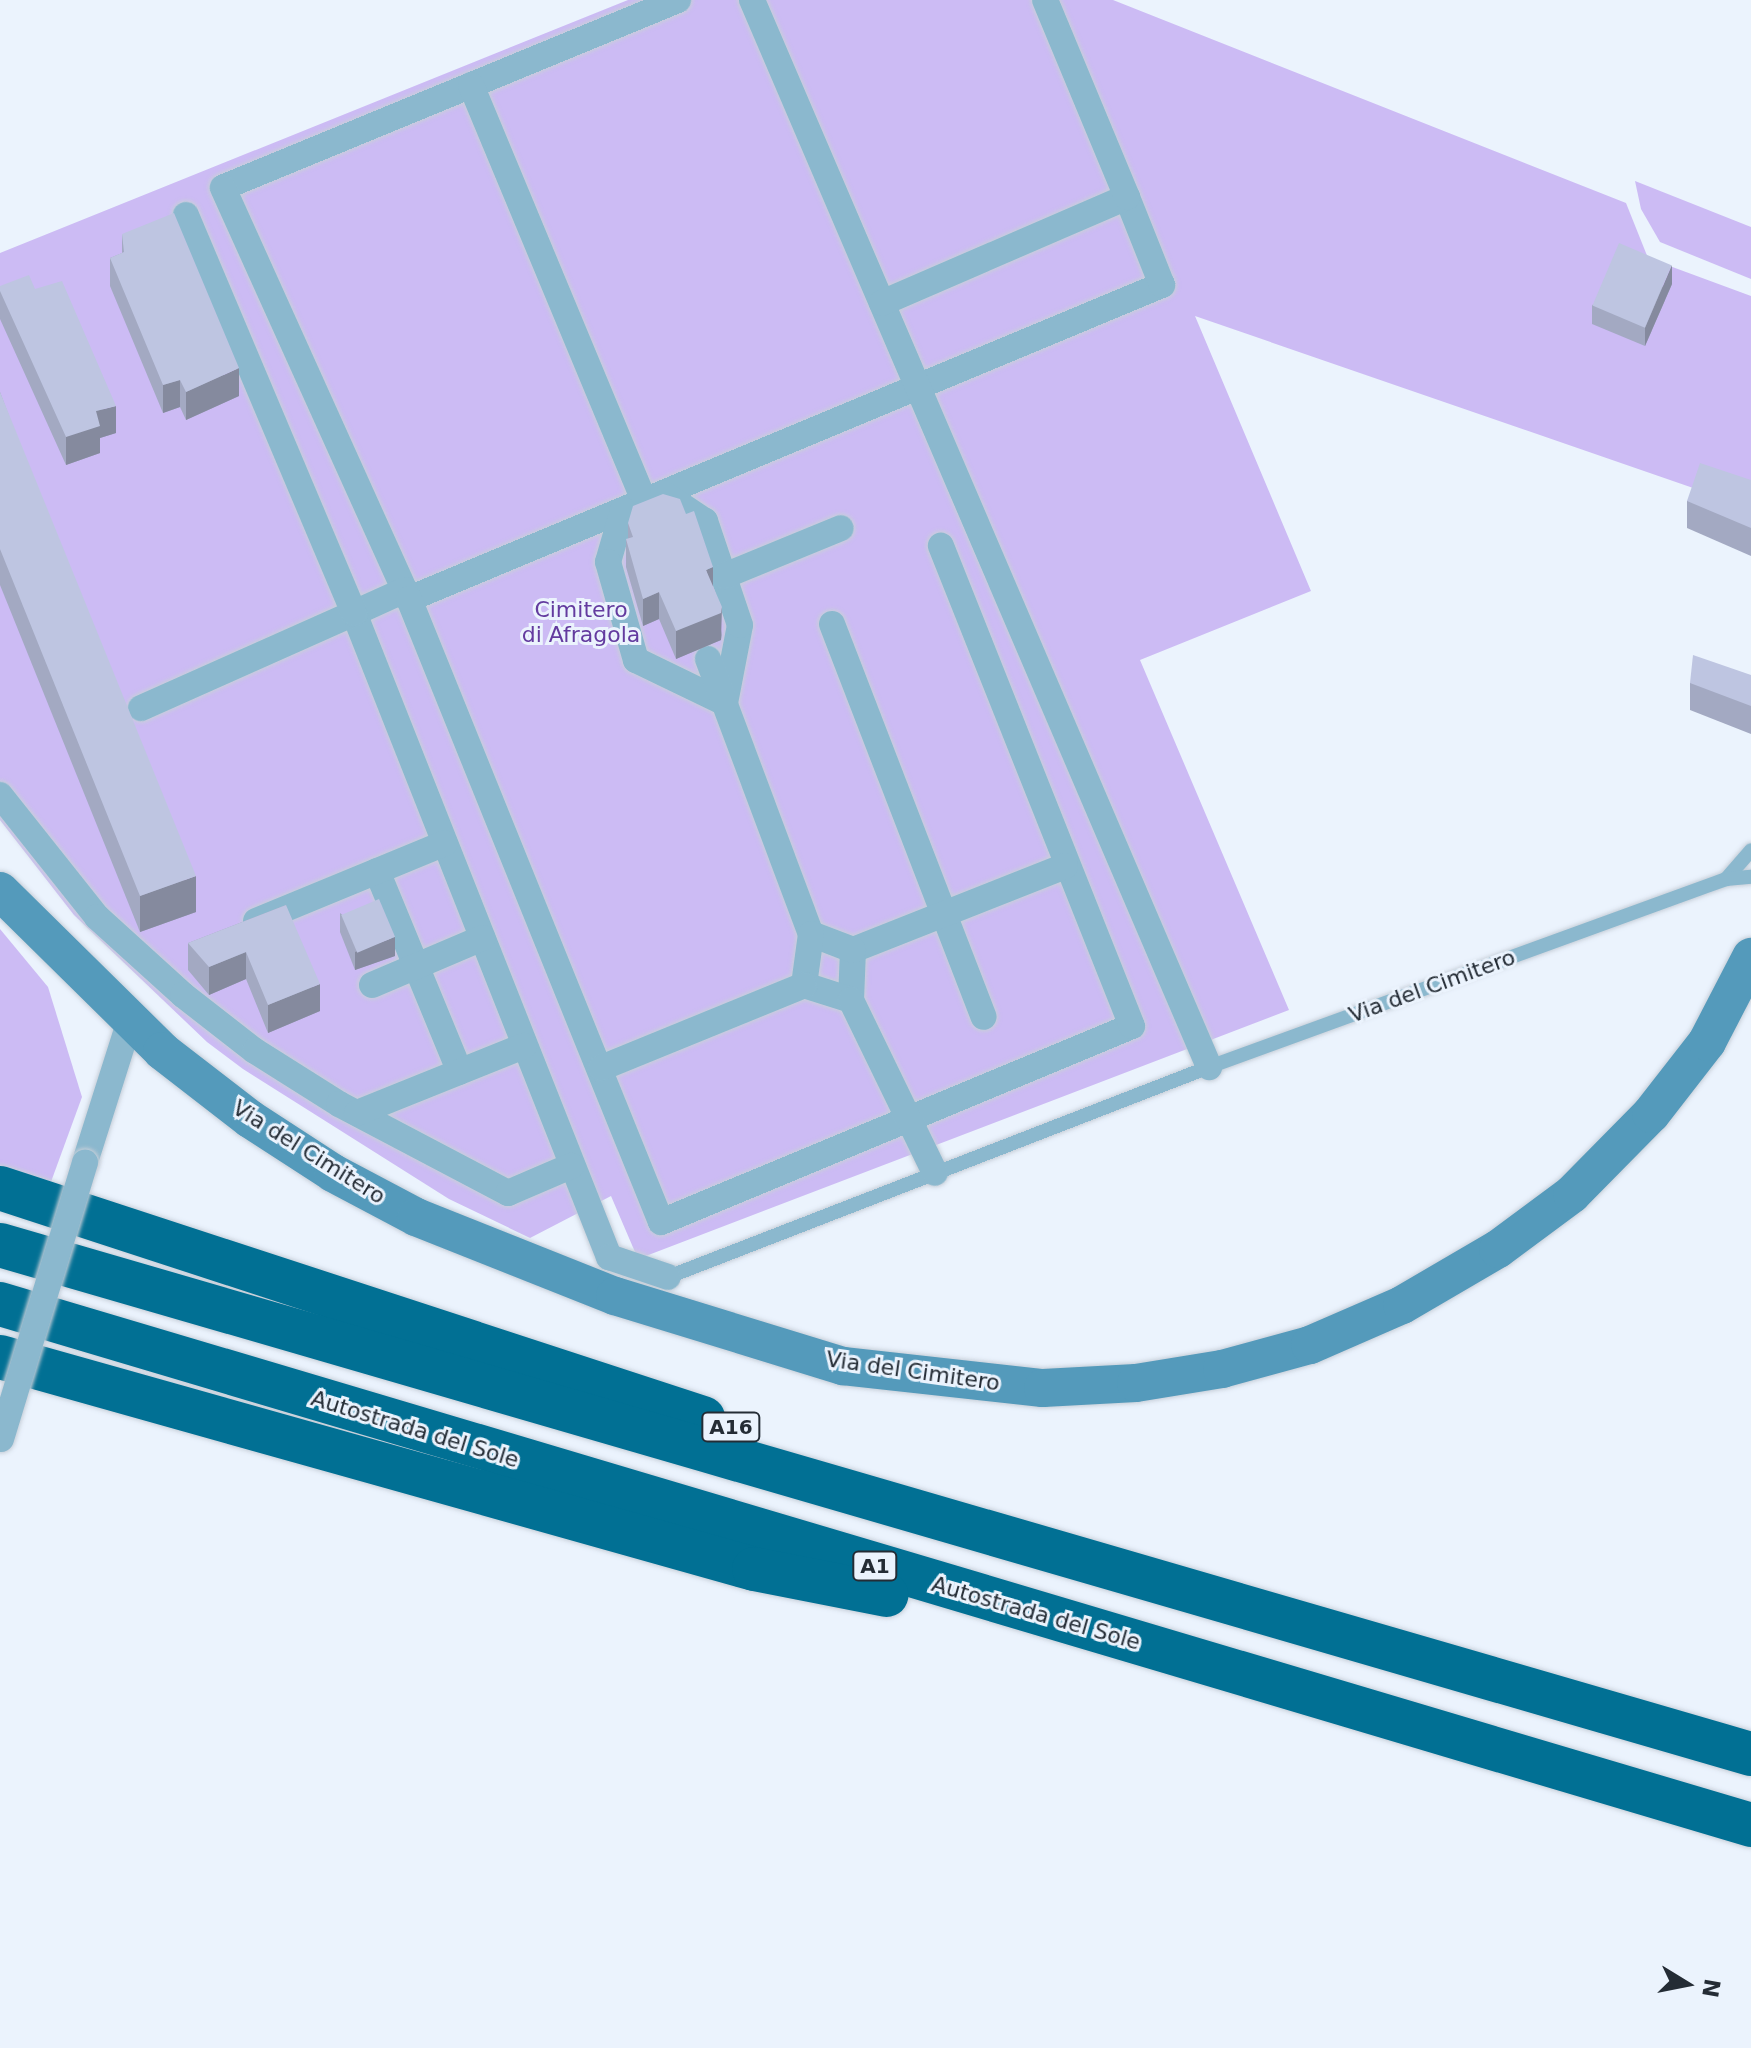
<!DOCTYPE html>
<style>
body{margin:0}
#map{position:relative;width:1751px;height:2048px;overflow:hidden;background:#ebf3fd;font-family:"DejaVu Sans",sans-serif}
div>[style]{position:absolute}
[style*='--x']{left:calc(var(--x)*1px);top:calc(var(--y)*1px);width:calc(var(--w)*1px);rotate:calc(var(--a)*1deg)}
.green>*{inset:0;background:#ccbbf4}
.roads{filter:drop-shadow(0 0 2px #c7cfd9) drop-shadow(0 0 2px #c7cfd9)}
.lane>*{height:14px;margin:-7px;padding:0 7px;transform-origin:7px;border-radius:7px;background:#8bb8ce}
.street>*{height:26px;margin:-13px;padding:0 13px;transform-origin:13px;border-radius:13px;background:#8bb8ce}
.secondary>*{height:38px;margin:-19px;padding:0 19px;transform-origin:19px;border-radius:19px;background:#549abb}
.highway>*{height:44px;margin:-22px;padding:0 22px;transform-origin:22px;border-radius:22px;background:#017094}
.bridges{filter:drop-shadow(0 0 2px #c7cfd9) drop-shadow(0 0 2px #c7cfd9)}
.street-bridge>*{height:26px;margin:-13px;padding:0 13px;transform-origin:13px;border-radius:13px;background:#8bb8ce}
.wall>*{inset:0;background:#a3a9c2}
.shaded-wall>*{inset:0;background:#858a9e}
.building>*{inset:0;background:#bec5e1;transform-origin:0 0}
span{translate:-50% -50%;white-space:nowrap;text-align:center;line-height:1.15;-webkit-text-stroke:6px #ebf3fd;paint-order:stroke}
.shield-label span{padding:2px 6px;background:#ebf3fd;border:2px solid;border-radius:6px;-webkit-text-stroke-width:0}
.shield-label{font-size:20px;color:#242c35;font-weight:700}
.park-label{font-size:22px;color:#633b9f}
.street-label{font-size:22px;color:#242c35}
.north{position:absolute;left:1647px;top:1944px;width:80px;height:80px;-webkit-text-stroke:6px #ebf3fd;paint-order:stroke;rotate:100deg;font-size:22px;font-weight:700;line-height:32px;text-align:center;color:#242c35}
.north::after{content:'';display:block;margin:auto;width:28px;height:36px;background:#242c35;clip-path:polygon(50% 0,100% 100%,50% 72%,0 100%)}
</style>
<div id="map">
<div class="green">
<div style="clip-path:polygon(628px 0,1113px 0,1626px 203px,1648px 258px,1751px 296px,1751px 508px,1195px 316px,1311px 591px,1140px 660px,1289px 1010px,638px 1259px,611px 1196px,530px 1238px,449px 1199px,243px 1069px,207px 1042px,74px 915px,0 820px,0 253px)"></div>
<div style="clip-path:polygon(1635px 181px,1751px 227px,1751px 279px,1660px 242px,1641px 209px)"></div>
<div style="clip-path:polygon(0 929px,48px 987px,82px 1097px,48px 1190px,0 1175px)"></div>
</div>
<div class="roads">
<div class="lane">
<div style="--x:1726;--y:879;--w:38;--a:-49"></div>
<div style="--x:668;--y:1277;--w:580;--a:-21.21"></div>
<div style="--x:1209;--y:1067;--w:550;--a:-19.98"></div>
<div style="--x:1726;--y:879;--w:25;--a:-5"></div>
</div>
<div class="street">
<div style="--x:678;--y:0;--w:492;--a:157.6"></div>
<div style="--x:223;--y:188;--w:451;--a:65.7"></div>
<div style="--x:409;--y:599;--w:816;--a:-22.64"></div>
<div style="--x:1162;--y:285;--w:95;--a:-111.7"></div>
<div style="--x:752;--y:0;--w:1161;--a:66.81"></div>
<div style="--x:471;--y:85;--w:451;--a:67.4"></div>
<div style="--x:882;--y:303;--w:267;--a:-23.4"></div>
<div style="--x:1127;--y:197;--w:213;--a:-112.6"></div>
<div style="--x:623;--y:510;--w:54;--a:106.1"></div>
<div style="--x:608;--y:562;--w:102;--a:74.1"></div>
<div style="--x:636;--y:660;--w:99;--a:25.8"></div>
<div style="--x:725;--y:703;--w:79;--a:-79.1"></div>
<div style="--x:740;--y:625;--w:110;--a:-108.6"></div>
<div style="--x:705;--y:521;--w:50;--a:-146.3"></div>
<div style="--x:724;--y:576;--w:126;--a:-22.3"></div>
<div style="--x:405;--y:590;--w:56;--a:155.7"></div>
<div style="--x:354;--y:613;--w:693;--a:68.4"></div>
<div style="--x:609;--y:1257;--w:62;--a:18.7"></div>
<div style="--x:409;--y:599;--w:672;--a:67.98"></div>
<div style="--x:661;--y:1222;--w:510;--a:-22.59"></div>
<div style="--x:1132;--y:1026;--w:517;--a:-111.7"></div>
<div style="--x:832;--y:624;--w:421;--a:68.9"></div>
<div style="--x:708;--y:659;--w:294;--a:69.5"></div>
<div style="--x:141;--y:708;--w:233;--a:-24"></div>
<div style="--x:354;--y:613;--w:432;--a:-112.9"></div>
<div style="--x:0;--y:795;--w:156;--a:51.5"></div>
<div style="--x:97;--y:917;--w:116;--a:42.2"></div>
<div style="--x:183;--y:995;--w:91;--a:37.9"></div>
<div style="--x:255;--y:1051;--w:99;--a:32.2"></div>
<div style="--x:339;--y:1104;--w:191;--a:27.8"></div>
<div style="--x:508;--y:1193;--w:69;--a:-23.2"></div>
<div style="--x:377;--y:871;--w:217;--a:67.6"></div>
<div style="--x:256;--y:921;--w:204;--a:-22.4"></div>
<div style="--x:853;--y:950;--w:228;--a:-21.6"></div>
<div style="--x:372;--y:985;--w:120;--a:-23.1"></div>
<div style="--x:851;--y:1000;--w:50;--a:-87.7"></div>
<div style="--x:853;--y:950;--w:45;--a:-159.1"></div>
<div style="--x:811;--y:934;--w:51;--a:97.8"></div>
<div style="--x:804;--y:985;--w:49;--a:17.7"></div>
<div style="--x:851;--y:1000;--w:192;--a:64.1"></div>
<div style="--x:601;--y:1068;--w:219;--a:-22.2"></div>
<div style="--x:357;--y:1113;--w:180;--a:-21.9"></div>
<div style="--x:85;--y:1162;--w:146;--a:-72.4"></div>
</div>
<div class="secondary">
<div style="--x:0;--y:891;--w:228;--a:44.6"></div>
<div style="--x:162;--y:1051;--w:111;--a:37.7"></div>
<div style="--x:250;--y:1119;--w:99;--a:33"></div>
<div style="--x:333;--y:1173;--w:94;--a:27.9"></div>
<div style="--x:416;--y:1217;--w:214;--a:21.7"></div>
<div style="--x:615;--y:1296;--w:239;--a:17.1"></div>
<div style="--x:843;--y:1366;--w:201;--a:6.3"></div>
<div style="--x:1043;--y:1388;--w:93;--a:-3.1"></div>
<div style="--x:1136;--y:1383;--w:87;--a:-9.2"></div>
<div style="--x:1222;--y:1369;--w:91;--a:-15.3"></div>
<div style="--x:1310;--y:1345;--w:100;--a:-23.5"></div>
<div style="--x:1402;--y:1305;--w:111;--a:-30.3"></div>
<div style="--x:1498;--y:1249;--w:92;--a:-36.6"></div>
<div style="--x:1572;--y:1194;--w:112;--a:-45.4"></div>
<div style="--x:1651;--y:1114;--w:91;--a:-52.1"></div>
<div style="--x:1707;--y:1042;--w:96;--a:-62.6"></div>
</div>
<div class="highway">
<div style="--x:0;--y:1188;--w:740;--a:18.12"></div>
<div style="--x:0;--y:1245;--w:1823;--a:16.21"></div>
<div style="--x:0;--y:1304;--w:1827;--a:16.57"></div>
<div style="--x:0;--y:1357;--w:783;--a:15.7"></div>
<div style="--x:754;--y:1569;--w:135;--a:11.1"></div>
</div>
</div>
<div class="bridges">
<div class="street-bridge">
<div style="--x:1;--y:1439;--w:289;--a:-73.1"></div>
</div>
</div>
<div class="wall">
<div style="clip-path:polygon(122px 234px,239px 396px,186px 420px,180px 407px,163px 413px,110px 286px,110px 258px,122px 253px)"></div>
<div style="clip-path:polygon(1672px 284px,1645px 346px,1592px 324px,1592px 305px)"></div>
<div style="clip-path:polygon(0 286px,35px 289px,116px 433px,100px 438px,100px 453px,66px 465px,0 319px)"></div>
<div style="clip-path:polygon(0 392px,196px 912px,140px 932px,0 585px)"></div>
<div style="clip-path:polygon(1751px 480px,1751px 556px,1687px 528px,1687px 501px)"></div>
<div style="clip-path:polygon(628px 523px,713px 586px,722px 635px,721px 640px,676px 659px,659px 619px,643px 626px,626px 567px,626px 539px,628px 539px)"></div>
<div style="clip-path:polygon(1751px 675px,1751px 734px,1690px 710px,1690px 683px)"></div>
<div style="clip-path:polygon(286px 905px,320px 1011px,268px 1033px,246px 979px,209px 995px,188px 970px,188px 943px)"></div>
<div style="clip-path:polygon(340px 913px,395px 956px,355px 970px,340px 932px)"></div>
</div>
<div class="shaded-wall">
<div style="clip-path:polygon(1672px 265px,1672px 284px,1645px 346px,1645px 328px)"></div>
<div style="clip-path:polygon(239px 368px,239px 396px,186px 420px,186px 392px)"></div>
<div style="clip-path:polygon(180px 380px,180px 407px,163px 413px,163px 385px)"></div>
<div style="clip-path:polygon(116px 406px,116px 433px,100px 438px,100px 453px,66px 465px,66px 437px,96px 411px)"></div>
<div style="clip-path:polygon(713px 567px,713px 594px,706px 570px)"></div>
<div style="clip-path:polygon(659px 592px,659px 619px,643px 626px,643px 599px)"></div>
<div style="clip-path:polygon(722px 607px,721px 640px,676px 659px,676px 631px)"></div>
<div style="clip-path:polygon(196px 876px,196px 912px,140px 932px,140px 896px)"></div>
<div style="clip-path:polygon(395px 937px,395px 956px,355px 970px,355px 952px)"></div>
<div style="clip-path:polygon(246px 952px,246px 979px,209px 995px,209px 967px)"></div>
<div style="clip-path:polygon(320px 984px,320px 1011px,268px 1033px,268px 1005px)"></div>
</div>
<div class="building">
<div style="clip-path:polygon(174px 213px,239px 368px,186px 392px,180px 380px,163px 385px,110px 258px,124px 252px,122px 234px)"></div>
<div style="left:1619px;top:243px;width:57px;height:68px;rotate:23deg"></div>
<div style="clip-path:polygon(29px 275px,35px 289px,62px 281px,116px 406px,96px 411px,100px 426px,66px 437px,0 291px,0 286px)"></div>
<div style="clip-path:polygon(0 392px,196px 876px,140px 896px,0 549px)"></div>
<div style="clip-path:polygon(1700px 463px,1751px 480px,1751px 528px,1687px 501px)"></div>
<div style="clip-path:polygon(663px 494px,680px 499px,686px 514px,694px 511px,713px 567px,706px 570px,722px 607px,721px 613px,676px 631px,659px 592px,643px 599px,626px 539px,633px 537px,628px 523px,633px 506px)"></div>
<div style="clip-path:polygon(1693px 655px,1751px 675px,1751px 706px,1690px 683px)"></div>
<div style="left:379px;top:899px;width:41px;height:41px;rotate:67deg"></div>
<div style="clip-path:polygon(286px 905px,320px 984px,268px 1005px,246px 952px,209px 967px,188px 943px)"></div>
</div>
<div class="shield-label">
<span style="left:731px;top:1427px">A16</span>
<span style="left:875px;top:1566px">A1</span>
</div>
<div class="park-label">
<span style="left:581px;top:622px">Cimitero<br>di Afragola</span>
</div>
<div class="street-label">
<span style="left:1432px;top:986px;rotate:-20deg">Via del Cimitero</span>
<span style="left:309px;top:1152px;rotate:32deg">Via del Cimitero</span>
<span style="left:913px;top:1371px;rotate:8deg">Via del Cimitero</span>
<span style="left:415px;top:1429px;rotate:17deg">Autostrada del Sole</span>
<span style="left:1036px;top:1613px;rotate:16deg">Autostrada del Sole</span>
</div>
<div class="north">N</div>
</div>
